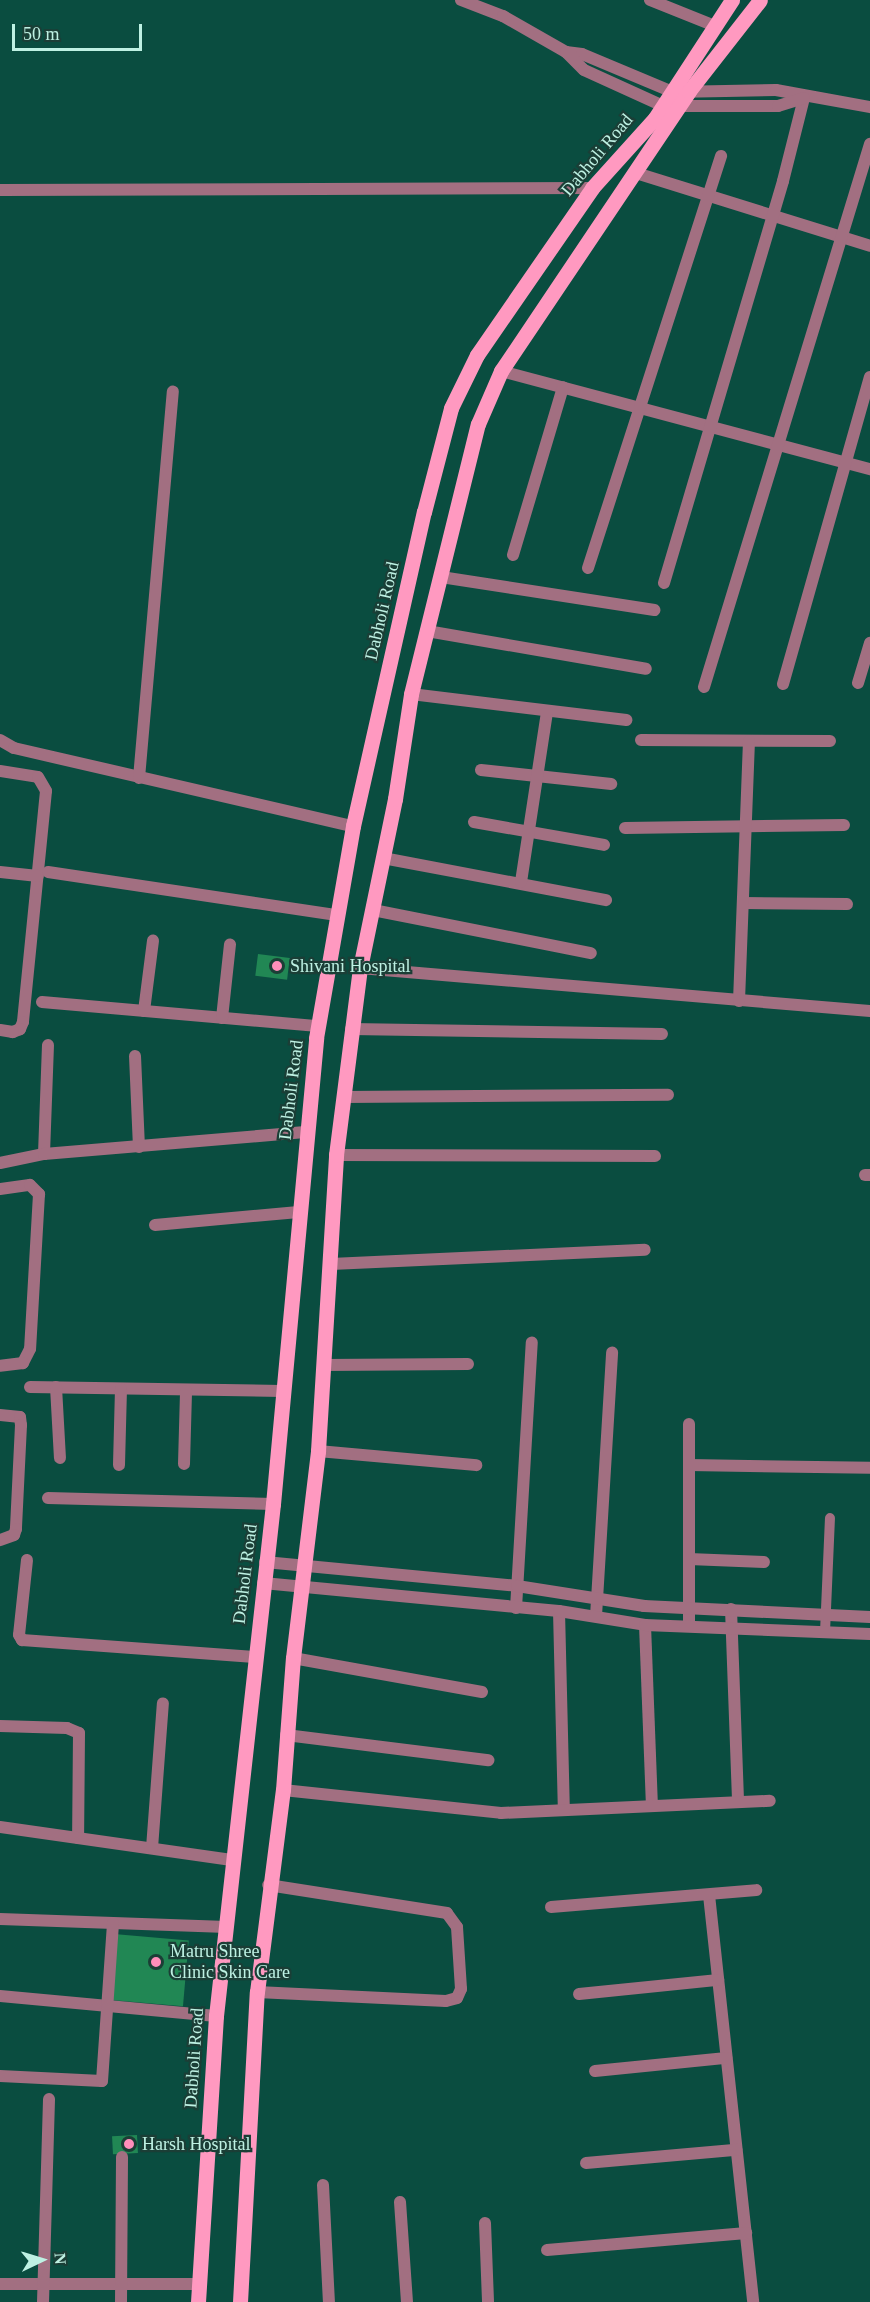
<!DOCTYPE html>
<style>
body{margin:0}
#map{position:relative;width:870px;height:2302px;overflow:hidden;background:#0a4d40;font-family:Georgia,serif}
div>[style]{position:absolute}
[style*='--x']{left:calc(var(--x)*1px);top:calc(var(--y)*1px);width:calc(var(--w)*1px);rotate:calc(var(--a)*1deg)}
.building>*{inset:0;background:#218754;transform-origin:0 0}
.service>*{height:10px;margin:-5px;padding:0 5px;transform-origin:5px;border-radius:5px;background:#a26f81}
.minor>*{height:12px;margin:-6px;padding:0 6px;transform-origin:6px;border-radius:6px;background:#a26f81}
.tertiary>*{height:12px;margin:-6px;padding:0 6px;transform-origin:6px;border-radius:6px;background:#a26f81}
.primary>*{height:15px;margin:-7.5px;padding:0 7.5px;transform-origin:7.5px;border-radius:7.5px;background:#ff99c0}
.dots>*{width:16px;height:16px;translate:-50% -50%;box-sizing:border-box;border:3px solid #1b3e36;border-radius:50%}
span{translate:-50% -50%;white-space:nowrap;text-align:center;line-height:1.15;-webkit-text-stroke:4.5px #1b3e36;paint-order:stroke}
.street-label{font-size:18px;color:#bef1e3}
.poi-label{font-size:18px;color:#bef1e3}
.left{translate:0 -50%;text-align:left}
.north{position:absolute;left:12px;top:2230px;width:60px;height:60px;-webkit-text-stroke:4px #1b3e36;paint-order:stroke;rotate:86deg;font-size:16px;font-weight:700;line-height:24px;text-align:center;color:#bef1e3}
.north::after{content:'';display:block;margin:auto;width:21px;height:27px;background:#bef1e3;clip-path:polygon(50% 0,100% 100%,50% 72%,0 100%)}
.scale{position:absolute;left:12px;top:24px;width:130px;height:27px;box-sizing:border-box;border:3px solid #bef1e3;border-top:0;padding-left:8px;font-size:18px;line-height:21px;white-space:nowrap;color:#bef1e3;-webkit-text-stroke:4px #1b3e36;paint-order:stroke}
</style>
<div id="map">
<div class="building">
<div style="left:258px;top:954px;width:32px;height:22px;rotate:7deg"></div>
<div style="left:114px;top:1934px;width:75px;height:66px;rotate:5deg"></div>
<div style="left:137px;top:2135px;width:18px;height:25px;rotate:87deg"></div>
</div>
<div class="service">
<div style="--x:825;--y:1632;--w:114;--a:-87.5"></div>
</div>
<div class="minor">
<div style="--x:650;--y:0;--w:70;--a:21.8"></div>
<div style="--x:636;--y:173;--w:245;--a:17.3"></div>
<div style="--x:501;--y:371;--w:382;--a:14.9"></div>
<div style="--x:513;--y:555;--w:175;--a:-73.4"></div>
<div style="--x:588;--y:568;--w:433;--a:-72.1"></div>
<div style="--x:441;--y:577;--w:216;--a:8.8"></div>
<div style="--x:664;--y:583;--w:419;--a:-73.5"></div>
<div style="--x:783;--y:181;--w:86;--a:-75.8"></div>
<div style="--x:427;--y:631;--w:222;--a:9.8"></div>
<div style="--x:858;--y:683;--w:42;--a:-73.3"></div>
<div style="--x:783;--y:684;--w:319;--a:-74.2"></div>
<div style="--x:704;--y:687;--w:568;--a:-73"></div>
<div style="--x:411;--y:694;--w:217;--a:6.9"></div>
<div style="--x:0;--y:740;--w:16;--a:30"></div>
<div style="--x:14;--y:748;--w:348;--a:13"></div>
<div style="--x:641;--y:740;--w:189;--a:0.3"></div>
<div style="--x:481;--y:770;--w:131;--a:6.1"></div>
<div style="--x:0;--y:771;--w:38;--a:9"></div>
<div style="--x:38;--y:777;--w:16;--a:60"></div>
<div style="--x:46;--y:791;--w:232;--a:95.7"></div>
<div style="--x:23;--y:1022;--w:8;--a:113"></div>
<div style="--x:20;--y:1029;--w:8;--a:157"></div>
<div style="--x:13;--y:1032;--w:13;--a:-171"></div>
<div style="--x:139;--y:778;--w:388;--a:-85"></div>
<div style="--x:474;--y:822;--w:132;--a:10"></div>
<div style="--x:625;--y:828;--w:219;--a:-0.8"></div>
<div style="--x:383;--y:858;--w:227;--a:10.7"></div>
<div style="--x:0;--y:872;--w:38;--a:6"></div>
<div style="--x:48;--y:872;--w:292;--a:8.5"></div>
<div style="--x:521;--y:882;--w:172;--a:-81.3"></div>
<div style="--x:743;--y:903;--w:104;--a:0.6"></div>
<div style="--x:373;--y:910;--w:222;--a:11.2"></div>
<div style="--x:360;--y:968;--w:512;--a:4.82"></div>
<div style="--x:739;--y:1001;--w:260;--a:-87.8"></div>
<div style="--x:42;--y:1002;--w:277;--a:5"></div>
<div style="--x:144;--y:1011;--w:71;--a:-82.7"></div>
<div style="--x:222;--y:1018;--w:74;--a:-83.8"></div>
<div style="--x:351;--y:1029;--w:311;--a:0.9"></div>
<div style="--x:135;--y:1056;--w:91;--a:87.5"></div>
<div style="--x:345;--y:1097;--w:323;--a:-0.4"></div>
<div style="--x:44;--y:1154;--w:109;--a:-87.9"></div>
<div style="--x:336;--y:1155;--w:319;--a:0.2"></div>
<div style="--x:0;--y:1163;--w:45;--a:-11.6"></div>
<div style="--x:44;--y:1154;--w:262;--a:-4.8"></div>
<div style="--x:865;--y:1175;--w:5;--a:0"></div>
<div style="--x:0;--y:1189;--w:30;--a:-8"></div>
<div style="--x:30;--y:1185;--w:13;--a:45"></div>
<div style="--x:39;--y:1194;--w:155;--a:93.3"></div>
<div style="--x:30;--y:1349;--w:16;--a:117"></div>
<div style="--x:23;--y:1363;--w:23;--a:173"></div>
<div style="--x:155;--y:1225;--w:144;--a:-5.2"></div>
<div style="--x:331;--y:1264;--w:314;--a:-2.6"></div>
<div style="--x:324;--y:1365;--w:144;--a:-0.4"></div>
<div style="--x:30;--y:1387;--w:252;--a:0.9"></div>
<div style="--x:56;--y:1387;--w:71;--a:86.8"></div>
<div style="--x:0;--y:1415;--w:20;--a:6"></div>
<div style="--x:20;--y:1417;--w:8;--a:83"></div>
<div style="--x:21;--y:1425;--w:104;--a:92.8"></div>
<div style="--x:16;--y:1529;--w:6;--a:108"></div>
<div style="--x:14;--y:1535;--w:15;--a:160"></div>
<div style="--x:318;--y:1451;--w:159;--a:5.1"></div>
<div style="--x:184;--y:1464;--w:73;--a:-88.4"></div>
<div style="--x:119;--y:1465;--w:76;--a:-88.5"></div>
<div style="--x:689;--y:1465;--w:181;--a:0.9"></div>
<div style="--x:48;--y:1498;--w:225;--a:1.5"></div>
<div style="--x:689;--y:1559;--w:75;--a:2.3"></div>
<div style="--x:27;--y:1560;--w:75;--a:96.1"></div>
<div style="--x:19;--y:1635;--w:6;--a:59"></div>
<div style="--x:22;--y:1640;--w:233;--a:4.2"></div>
<div style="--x:516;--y:1608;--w:266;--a:-86.6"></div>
<div style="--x:731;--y:1609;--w:193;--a:87.9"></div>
<div style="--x:559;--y:1611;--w:198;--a:88.6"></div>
<div style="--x:596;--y:1616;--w:264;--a:-86.5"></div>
<div style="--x:645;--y:1625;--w:181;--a:87.8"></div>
<div style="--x:689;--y:1626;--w:202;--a:-90"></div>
<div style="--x:293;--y:1658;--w:192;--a:10.2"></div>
<div style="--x:0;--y:1726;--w:67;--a:1.7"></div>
<div style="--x:67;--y:1728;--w:13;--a:23"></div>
<div style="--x:79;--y:1733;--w:105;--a:90.5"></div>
<div style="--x:286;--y:1735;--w:204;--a:7.1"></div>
<div style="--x:283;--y:1790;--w:219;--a:6"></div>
<div style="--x:501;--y:1813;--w:269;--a:-2.6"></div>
<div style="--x:0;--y:1827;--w:234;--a:8.1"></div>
<div style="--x:152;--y:1848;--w:145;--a:-85.7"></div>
<div style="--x:709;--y:1895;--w:409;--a:83.8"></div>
<div style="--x:551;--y:1907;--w:206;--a:-4.7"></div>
<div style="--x:0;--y:1919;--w:227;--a:2"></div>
<div style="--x:257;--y:1992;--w:189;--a:2.7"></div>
<div style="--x:446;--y:2001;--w:11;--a:-15"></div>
<div style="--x:457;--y:1998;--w:10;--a:-66"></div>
<div style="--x:461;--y:1989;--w:62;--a:-93.7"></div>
<div style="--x:457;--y:1927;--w:17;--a:-126"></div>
<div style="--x:447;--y:1913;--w:181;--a:-171.1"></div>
<div style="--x:579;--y:1994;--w:140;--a:-5.8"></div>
<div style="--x:0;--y:1996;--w:217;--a:5.3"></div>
<div style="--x:595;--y:2071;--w:132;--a:-5.7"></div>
<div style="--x:0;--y:2076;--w:102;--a:2.8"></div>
<div style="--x:102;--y:2081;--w:158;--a:-86"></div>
<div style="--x:586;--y:2163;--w:151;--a:-5"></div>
<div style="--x:323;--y:2185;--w:117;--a:87.1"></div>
<div style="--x:400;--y:2202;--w:100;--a:86"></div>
<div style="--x:485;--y:2223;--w:79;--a:87.8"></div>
<div style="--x:547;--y:2250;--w:200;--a:-4.9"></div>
<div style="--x:0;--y:2284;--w:199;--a:0"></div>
<div style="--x:43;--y:2302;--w:203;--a:-88.3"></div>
<div style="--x:121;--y:2302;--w:145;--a:-89.6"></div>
</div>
<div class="tertiary">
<div style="--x:461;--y:0;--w:45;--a:20.9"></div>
<div style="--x:503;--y:16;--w:73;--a:29.7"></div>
<div style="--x:566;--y:52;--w:16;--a:7"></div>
<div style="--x:582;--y:54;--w:99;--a:22.7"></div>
<div style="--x:673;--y:92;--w:103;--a:-1.1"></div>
<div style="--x:776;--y:90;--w:96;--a:10.3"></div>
<div style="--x:566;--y:52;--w:25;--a:45"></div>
<div style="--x:584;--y:70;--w:87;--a:24.5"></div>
<div style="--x:663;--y:106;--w:115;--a:0"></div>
<div style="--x:778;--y:106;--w:27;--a:-17"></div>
<div style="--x:0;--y:190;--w:592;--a:-0.19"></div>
<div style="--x:265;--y:1562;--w:253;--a:5.4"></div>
<div style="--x:517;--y:1586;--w:129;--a:8.9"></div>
<div style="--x:644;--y:1606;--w:226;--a:2.8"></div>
<div style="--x:263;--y:1583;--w:297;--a:5.4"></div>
<div style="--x:559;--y:1611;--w:87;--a:9.2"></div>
<div style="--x:645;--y:1625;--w:225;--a:2.3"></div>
</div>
<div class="primary">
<div style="--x:198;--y:2302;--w:287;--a:-86.4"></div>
<div style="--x:216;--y:2016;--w:515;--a:-83.65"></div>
<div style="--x:273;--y:1504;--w:468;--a:-84.7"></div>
<div style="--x:316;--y:1038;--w:215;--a:-80.1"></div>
<div style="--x:353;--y:826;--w:322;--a:-77.3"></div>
<div style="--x:424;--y:512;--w:107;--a:-75.4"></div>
<div style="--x:451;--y:408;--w:59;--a:-63.9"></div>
<div style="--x:477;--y:355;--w:203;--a:-55.4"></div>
<div style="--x:592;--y:188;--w:94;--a:-48"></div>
<div style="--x:655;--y:118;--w:141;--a:-56.9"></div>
<div style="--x:240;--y:2302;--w:310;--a:-86.9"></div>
<div style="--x:257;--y:1992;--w:204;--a:-82.7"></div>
<div style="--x:283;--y:1790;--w:132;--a:-85.7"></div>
<div style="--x:293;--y:1658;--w:209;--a:-83.1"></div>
<div style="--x:318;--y:1451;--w:297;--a:-86.5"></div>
<div style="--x:336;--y:1155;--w:189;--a:-82.7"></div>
<div style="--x:360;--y:968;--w:173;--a:-78.3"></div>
<div style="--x:395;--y:799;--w:106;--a:-81.3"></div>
<div style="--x:411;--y:694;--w:278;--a:-76.1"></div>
<div style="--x:478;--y:424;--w:58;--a:-66.5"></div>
<div style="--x:501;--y:371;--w:337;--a:-56.1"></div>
<div style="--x:689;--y:91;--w:115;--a:-52"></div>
</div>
<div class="dots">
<div style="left:277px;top:966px;background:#ff8eba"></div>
<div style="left:156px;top:1962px;background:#ff8eba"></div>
<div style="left:129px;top:2144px;background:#ff8eba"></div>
</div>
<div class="street-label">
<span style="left:597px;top:155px;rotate:-50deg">Dabholi Road</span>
<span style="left:382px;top:611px;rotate:-77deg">Dabholi Road</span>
<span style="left:291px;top:1090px;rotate:-83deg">Dabholi Road</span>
<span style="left:245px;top:1574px;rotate:-83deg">Dabholi Road</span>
<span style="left:194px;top:2058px;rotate:-86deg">Dabholi Road</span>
</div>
<div class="poi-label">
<span class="left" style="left:290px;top:966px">Shivani Hospital</span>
<span class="left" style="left:170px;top:1962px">Matru Shree<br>Clinic Skin Care</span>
<span class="left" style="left:142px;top:2144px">Harsh Hospital</span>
</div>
<div class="north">N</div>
<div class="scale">50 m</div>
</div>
